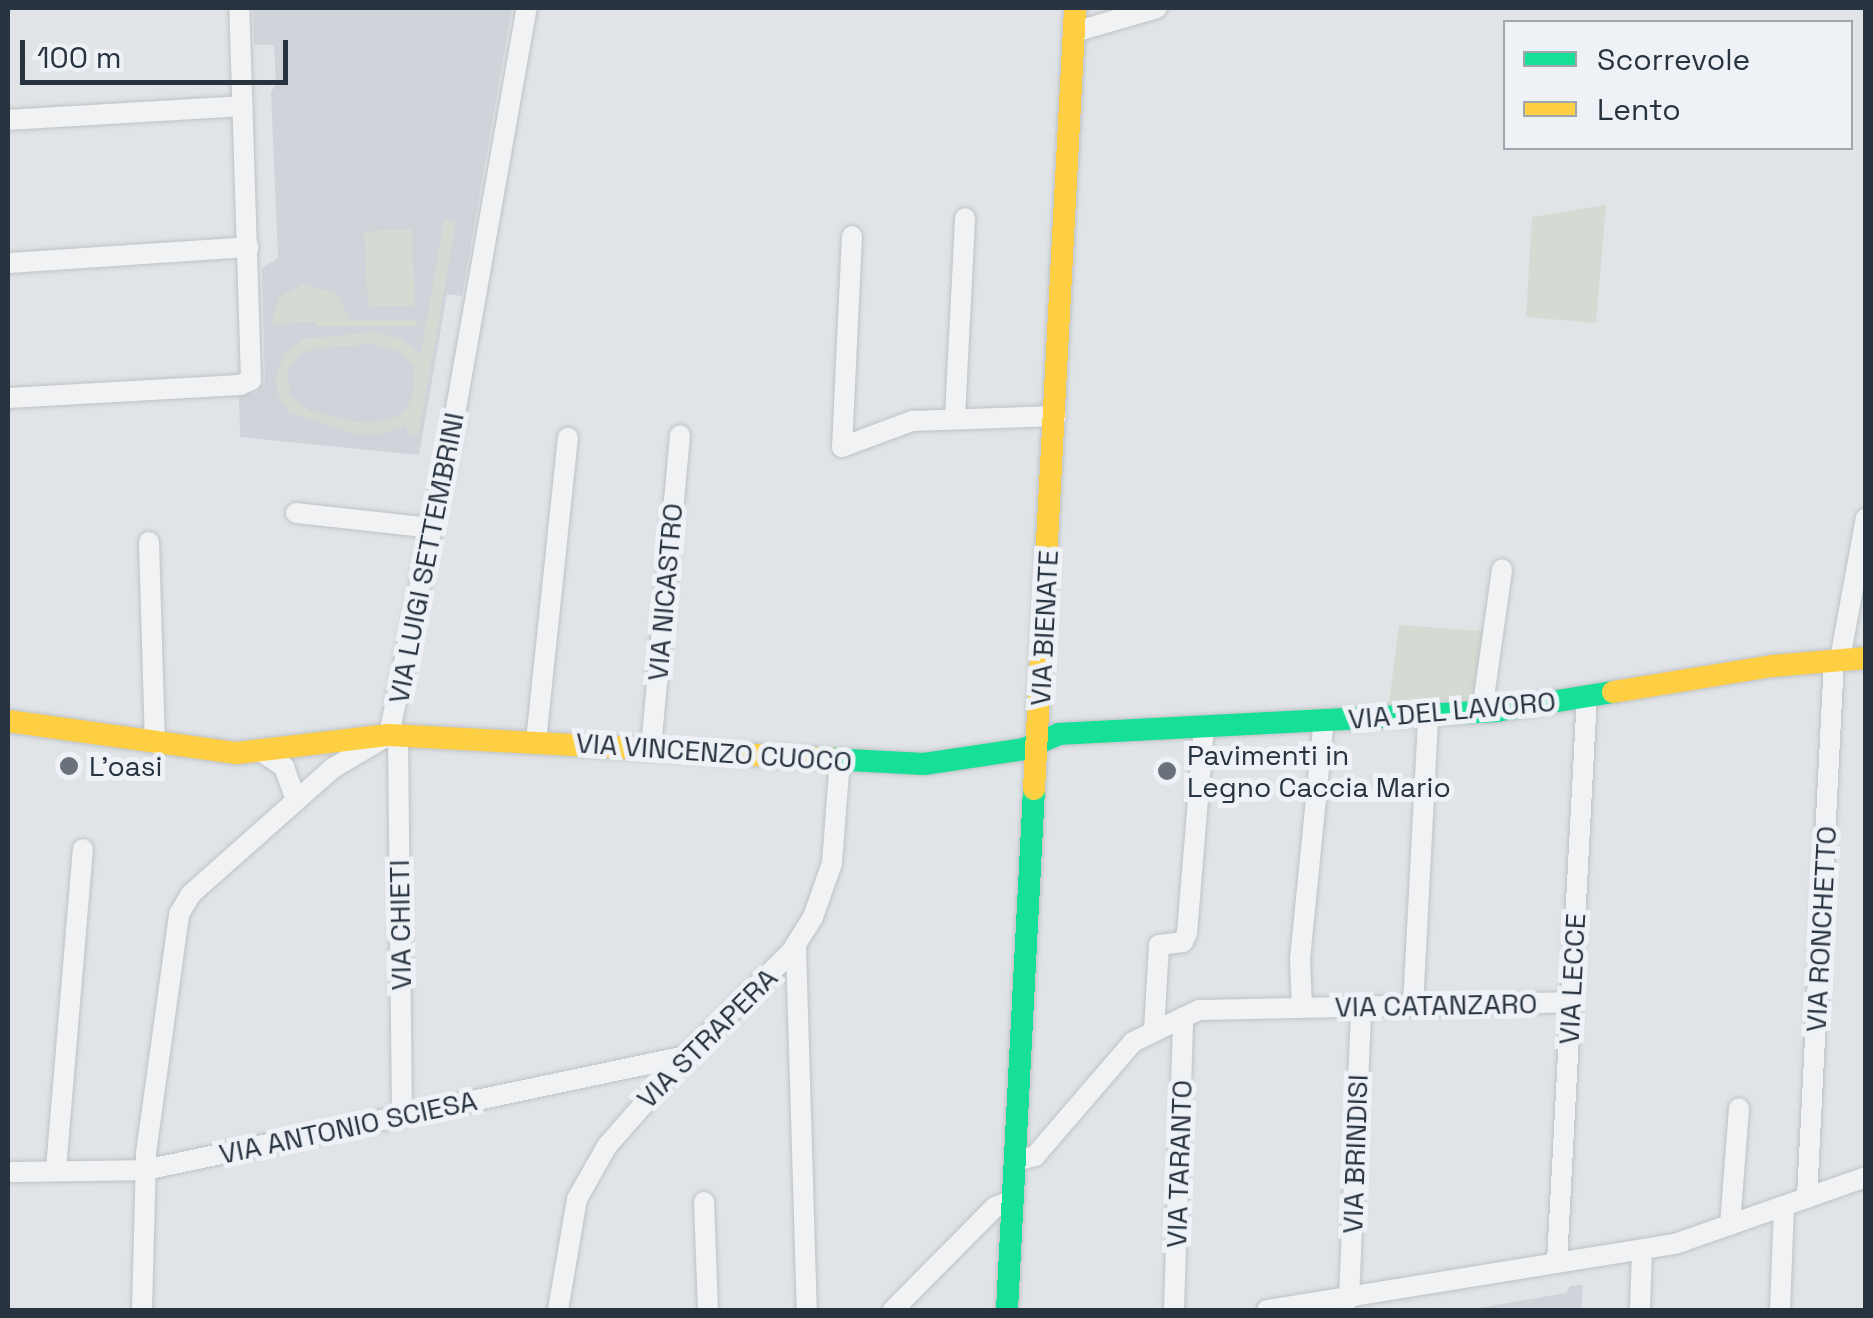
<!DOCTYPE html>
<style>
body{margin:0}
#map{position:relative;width:1873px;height:1318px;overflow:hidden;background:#e1e4e7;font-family:"Space Grotesk",sans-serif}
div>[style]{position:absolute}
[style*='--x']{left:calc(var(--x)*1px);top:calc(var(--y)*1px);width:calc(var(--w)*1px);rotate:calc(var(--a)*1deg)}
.built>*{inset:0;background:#cfd4da}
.green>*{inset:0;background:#d3dbd2;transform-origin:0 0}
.roads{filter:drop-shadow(0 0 2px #bfc2c5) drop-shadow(0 0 2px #bfc2c5)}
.street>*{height:20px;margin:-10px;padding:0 10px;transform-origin:10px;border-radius:10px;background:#f1f2f3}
.fast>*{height:22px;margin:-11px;padding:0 11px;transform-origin:11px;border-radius:11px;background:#16e098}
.slow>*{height:22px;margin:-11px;padding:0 11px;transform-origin:11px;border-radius:11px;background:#ffcf43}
.dots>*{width:28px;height:28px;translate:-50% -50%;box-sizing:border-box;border:5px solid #eef2f6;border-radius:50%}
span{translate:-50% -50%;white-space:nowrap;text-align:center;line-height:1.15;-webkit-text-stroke:10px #eef2f6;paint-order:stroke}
.street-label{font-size:28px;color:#283340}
.poi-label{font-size:28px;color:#283340}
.left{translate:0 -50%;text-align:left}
.frame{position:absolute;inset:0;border:10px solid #283340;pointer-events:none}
.legend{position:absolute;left:1503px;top:20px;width:350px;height:130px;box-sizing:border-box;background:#eef2f6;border:2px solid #9fa6ad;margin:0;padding:12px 18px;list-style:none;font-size:30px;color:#283340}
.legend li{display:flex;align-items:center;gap:20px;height:50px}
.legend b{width:50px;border:2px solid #9fa6ad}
.scale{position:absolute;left:20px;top:40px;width:268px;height:45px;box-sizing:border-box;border:5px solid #283340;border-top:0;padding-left:12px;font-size:30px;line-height:35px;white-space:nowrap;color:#283340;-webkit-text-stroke:8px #eef2f6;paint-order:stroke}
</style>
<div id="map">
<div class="built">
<div style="clip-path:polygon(253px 8px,512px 8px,462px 296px,447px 294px,419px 455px,240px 437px,239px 395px,256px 393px,265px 381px,262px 268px,278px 258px,271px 92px,276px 84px,274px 45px,254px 45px)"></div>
<div style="clip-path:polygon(1583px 1285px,1581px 1310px,1467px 1310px,1566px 1293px,1570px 1286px)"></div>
</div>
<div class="green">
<div style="clip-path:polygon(1606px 205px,1596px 323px,1526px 317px,1532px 217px)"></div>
<div style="clip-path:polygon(evenodd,444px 220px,456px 222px,418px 436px,407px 434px,407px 424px,385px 433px,353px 433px,289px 412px,277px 392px,276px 374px,287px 351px,304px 339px,377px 332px,401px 339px,421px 353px,444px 220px,374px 344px,400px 352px,414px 367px,413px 397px,401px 415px,379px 423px,358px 423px,309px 411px,290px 396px,287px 372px,300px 354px,316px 348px,374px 344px)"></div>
<div style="left:411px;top:229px;width:76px;height:47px;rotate:87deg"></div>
<div style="clip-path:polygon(304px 284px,337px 294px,350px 320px,271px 324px,280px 297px)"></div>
<div style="left:417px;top:320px;width:6px;height:102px;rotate:90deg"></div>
<div style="clip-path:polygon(1399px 625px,1483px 631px,1473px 699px,1389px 703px)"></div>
</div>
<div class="roads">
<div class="street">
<div style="--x:1074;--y:32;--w:86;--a:-16.1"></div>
<div style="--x:8;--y:120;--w:235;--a:-3.4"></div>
<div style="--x:852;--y:236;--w:211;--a:92.7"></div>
<div style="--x:842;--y:447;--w:75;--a:-20.4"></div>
<div style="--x:912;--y:421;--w:144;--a:-2"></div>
<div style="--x:8;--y:263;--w:241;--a:-3.8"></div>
<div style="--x:8;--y:398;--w:232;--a:-3.2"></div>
<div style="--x:240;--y:385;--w:12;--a:-24"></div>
<div style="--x:251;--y:380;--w:372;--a:-91.8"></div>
<div style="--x:955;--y:417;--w:199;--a:-87.1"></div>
<div style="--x:296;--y:513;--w:137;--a:6.3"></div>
<div style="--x:149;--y:542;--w:201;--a:88.3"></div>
<div style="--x:1840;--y:659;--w:143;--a:-79.6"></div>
<div style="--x:1482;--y:712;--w:144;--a:-82"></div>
<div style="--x:398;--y:736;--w:379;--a:89.4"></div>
<div style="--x:536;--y:741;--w:305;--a:-84"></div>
<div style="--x:651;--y:748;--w:314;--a:-84.7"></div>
<div style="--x:262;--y:752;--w:27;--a:34"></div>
<div style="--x:284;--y:767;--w:35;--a:70"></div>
<div style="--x:796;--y:947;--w:363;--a:88.3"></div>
<div style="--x:1413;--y:1006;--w:291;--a:-87"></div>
<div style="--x:1302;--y:1008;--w:49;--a:-92.3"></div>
<div style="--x:1300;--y:959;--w:240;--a:-84.3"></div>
<div style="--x:1154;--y:1030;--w:85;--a:-86.6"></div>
<div style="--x:1159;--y:945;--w:24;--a:-7"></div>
<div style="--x:1183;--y:942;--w:10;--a:-66"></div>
<div style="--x:1187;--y:933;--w:208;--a:-85.3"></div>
<div style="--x:1016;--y:1161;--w:20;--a:-15"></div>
<div style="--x:1035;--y:1156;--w:150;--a:-49.3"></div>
<div style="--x:1133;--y:1042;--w:73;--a:-25.9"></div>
<div style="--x:1199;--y:1010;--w:372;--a:-1.2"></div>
<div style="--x:56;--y:1169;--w:321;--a:-85.2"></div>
<div style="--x:8;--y:1172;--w:137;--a:-0.8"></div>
<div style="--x:145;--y:1170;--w:553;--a:-11.9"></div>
<div style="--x:1807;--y:1198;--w:539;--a:-87.13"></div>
<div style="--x:704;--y:1202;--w:108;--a:87.9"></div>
<div style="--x:1730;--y:1225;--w:117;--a:-85.6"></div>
<div style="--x:1557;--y:1262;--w:567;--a:-86.97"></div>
<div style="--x:1349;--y:1299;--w:291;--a:-87.6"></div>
<div style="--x:142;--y:1310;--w:157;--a:-88.5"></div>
<div style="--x:146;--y:1153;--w:241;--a:-82.1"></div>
<div style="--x:179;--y:914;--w:23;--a:-59"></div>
<div style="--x:191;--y:894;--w:190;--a:-41.6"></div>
<div style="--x:333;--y:768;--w:65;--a:-30.5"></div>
<div style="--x:389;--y:735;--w:322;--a:-78.3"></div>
<div style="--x:454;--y:420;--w:418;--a:-80"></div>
<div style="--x:558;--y:1310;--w:113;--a:-80.3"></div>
<div style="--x:577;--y:1199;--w:61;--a:-60.5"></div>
<div style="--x:607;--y:1146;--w:120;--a:-48.7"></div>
<div style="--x:686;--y:1056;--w:148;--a:-44.7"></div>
<div style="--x:791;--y:952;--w:41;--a:-57.8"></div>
<div style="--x:813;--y:917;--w:57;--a:-70.6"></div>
<div style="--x:832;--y:863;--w:103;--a:-85.6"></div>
<div style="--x:893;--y:1310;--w:145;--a:-45.3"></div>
<div style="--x:995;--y:1207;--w:19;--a:-21"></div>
<div style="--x:1174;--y:1310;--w:293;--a:-88.2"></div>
<div style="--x:1267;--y:1310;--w:413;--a:-9.2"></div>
<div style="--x:1675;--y:1244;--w:202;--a:-19.3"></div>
<div style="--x:1640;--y:1310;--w:60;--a:-88.1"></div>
<div style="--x:1780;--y:1310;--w:103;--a:-87.8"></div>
</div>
<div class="fast">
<div style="--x:830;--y:759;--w:94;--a:3"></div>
<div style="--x:924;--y:764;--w:101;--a:-8.5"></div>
<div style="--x:1024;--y:749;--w:38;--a:-23"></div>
<div style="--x:1059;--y:734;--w:438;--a:-3"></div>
<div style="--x:1496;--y:711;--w:119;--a:-9.2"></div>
<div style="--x:1007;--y:1310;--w:522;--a:-87.03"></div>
</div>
<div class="slow">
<div style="--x:1613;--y:692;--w:161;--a:-9.3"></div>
<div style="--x:1772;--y:666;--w:94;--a:-4.9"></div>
<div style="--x:8;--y:721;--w:231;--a:8"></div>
<div style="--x:237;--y:753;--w:153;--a:-6.8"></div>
<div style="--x:389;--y:735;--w:442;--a:3.1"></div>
<div style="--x:1034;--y:789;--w:782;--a:-86.99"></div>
</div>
</div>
<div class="dots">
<div style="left:69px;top:766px;background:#69717a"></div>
<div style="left:1167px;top:771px;background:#69717a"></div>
</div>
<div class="street-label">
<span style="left:426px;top:558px;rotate:-79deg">VIA LUIGI SETTEMBRINI</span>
<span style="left:665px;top:592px;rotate:-85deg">VIA NICASTRO</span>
<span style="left:1044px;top:628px;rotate:-87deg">VIA BIENATE</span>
<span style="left:1452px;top:710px;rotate:-5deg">VIA DEL LAVORO</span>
<span style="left:714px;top:752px;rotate:4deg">VIA VINCENZO CUOCO</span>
<span style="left:400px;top:925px;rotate:-91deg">VIA CHIETI</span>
<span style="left:1821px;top:929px;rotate:-87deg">VIA RONCHETTO</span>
<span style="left:1572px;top:979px;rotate:-87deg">VIA LECCE</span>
<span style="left:1436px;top:1005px;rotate:-1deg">VIA CATANZARO</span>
<span style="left:707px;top:1038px;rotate:-45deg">VIA STRAPERA</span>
<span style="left:348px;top:1127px;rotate:-12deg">VIA ANTONIO SCIESA</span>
<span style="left:1355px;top:1154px;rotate:-88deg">VIA BRINDISI</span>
<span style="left:1179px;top:1164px;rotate:-88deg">VIA TARANTO</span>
</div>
<div class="poi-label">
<span class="left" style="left:1187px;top:771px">Pavimenti in<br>Legno Caccia Mario</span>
<span class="left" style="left:89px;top:766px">L'oasi</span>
</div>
<div class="frame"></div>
<ul class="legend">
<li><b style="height:12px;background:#16e098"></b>Scorrevole</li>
<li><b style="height:12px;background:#ffcf43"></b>Lento</li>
</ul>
<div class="scale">100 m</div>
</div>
